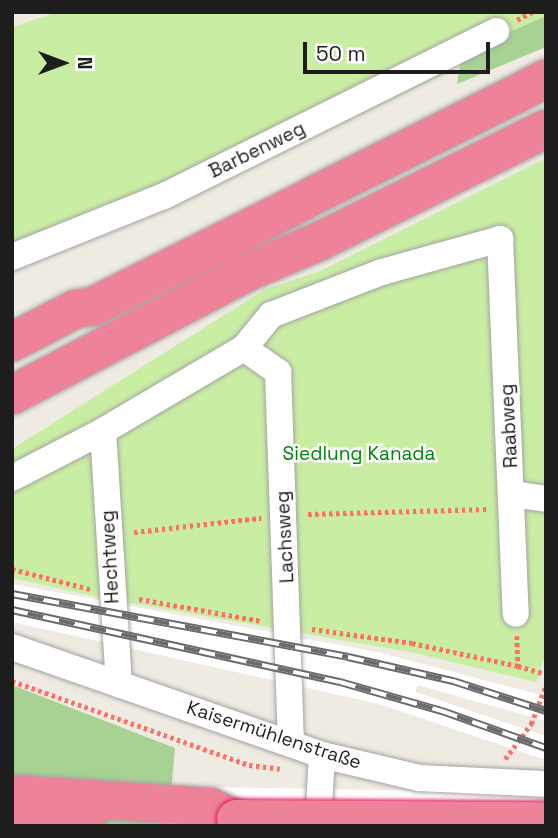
<!DOCTYPE html>
<meta charset="utf-8">
<style>
body{margin:0}
#map{position:relative;width:558px;height:838px;overflow:hidden;background:#efeae2;font-family:"Space Grotesk",sans-serif}
div>[style]{position:absolute}
[style*='--x']{left:calc(var(--x)*1px);top:calc(var(--y)*1px);width:calc(var(--w)*1px);rotate:calc(var(--a)*1deg)}
.grass>*{inset:0;background:#c9eea3}
.forest>*{inset:0;background:#a7d293}
.pier>*{inset:0;background:#fff;transform-origin:0 0}
.path>*{height:4.5px;margin-top:-2.25px;transform-origin:0;background:repeating-linear-gradient(90deg,#ff6f63 0 3.5px,transparent 0 7px)}
.roads{filter:drop-shadow(0 0 2px #a4a4a4) drop-shadow(0 0 2px #a4a4a4)}
.minor>*{height:26px;margin:-13px;padding:0 13px;transform-origin:13px;border-radius:13px;background:#fff}
.highway>*{height:38px;margin:-19px;padding:0 19px;transform-origin:19px;border-radius:19px;background:#ed8298}
.rail>*{height:8px;margin-top:-4px;transform-origin:0;background:repeating-linear-gradient(90deg,#fff 0 16px,#6b6b6b 0 32px);box-sizing:border-box;border-block:2px solid #6b6b6b}
.bridges{filter:drop-shadow(0 0 2px #e61561) drop-shadow(0 0 2px #e61561)}
.highway-bridge>*{height:38px;margin:-19px;padding:0 19px;transform-origin:19px;border-radius:19px;background:#ed8298}
span{translate:-50% -50%;white-space:nowrap;text-align:center;line-height:1.15;-webkit-text-stroke:5px #fff;paint-order:stroke}
.street-label{font-size:19px;color:#1d1d1d}
.park-label{font-size:19px;color:#02830a}
.frame{position:absolute;inset:0;border:14px solid #1d1d1d;pointer-events:none}
.north{position:absolute;left:28px;top:28px;width:70px;height:70px;-webkit-text-stroke:5px #fff;paint-order:stroke;rotate:90deg;font-size:19px;font-weight:700;line-height:28px;text-align:center;color:#1d1d1d}
.north::after{content:'';display:block;margin:auto;width:24px;height:32px;background:#1d1d1d;clip-path:polygon(50% 0,100% 100%,50% 72%,0 100%)}
.scale{position:absolute;left:303px;top:42px;width:187px;height:32px;box-sizing:border-box;border:4px solid #1d1d1d;border-top:0;padding-left:9px;font-size:21px;line-height:24px;white-space:nowrap;color:#1d1d1d;-webkit-text-stroke:5px #fff;paint-order:stroke}
</style>
<div id="map">
<div class="grass">
<div style="clip-path:polygon(58px 12px,546px 12px,546px 16px,462px 53px,442px 75px,170px 206px,12px 270px,12px 27px)"></div>
<div style="clip-path:polygon(546px 158px,546px 654px,536px 682px,410px 652px,107px 599px,12px 578px,12px 449px,264px 290px,320px 271px)"></div>
</div>
<div class="forest">
<div style="clip-path:polygon(546px 16px,546px 47px,457px 84px,462px 53px)"></div>
<div style="clip-path:polygon(12px 685px,175px 748px,168px 826px,12px 826px)"></div>
</div>
<div class="pier">
<div style="clip-path:polygon(12px 584px,377px 652px,537px 694px,546px 697px,546px 721px,418px 685px,415px 692px,546px 736px,546px 760px,379px 704px,12px 622px)"></div>
<div style="left:211px;top:787px;width:335px;height:39px;rotate:1deg"></div>
</div>
<div class="path">
<div style="--x:517;--y:20;--w:17;--a:-28"></div>
<div style="--x:308;--y:514;--w:180;--a:-1.6"></div>
<div style="--x:134;--y:532;--w:128;--a:-6.3"></div>
<div style="--x:12;--y:569;--w:81;--a:14.4"></div>
<div style="--x:139;--y:599;--w:124;--a:10.2"></div>
<div style="--x:312;--y:629;--w:101;--a:8"></div>
<div style="--x:412;--y:643;--w:108;--a:12.2"></div>
<div style="--x:517;--y:636;--w:30;--a:88"></div>
<div style="--x:518;--y:666;--w:29;--a:16"></div>
<div style="--x:12;--y:681;--w:251;--a:19.5"></div>
<div style="--x:249;--y:765;--w:31;--a:7"></div>
<div style="--x:505;--y:759;--w:44;--a:-53.4"></div>
<div style="--x:531;--y:724;--w:42;--a:-69"></div>
</div>
<div class="roads">
<div class="minor">
<div style="--x:12;--y:257;--w:164;--a:-21.9"></div>
<div style="--x:164;--y:196;--w:371;--a:-26.4"></div>
<div style="--x:244;--y:348;--w:42;--a:35.2"></div>
<div style="--x:278;--y:372;--w:372;--a:88"></div>
<div style="--x:103;--y:431;--w:254;--a:86.4"></div>
<div style="--x:12;--y:478;--w:102;--a:-27.3"></div>
<div style="--x:103;--y:431;--w:164;--a:-30.5"></div>
<div style="--x:244;--y:348;--w:43;--a:-50.7"></div>
<div style="--x:271;--y:315;--w:119;--a:-21.2"></div>
<div style="--x:382;--y:272;--w:123;--a:-15.6"></div>
<div style="--x:500;--y:239;--w:375;--a:87.6"></div>
<div style="--x:512;--y:494;--w:34;--a:8"></div>
<div style="--x:12;--y:647;--w:328;--a:19.2"></div>
<div style="--x:322;--y:755;--w:100;--a:13.3"></div>
<div style="--x:419;--y:778;--w:125;--a:2.7"></div>
<div style="--x:318;--y:826;--w:71;--a:-86.8"></div>
</div>
<div class="highway">
<div style="--x:12;--y:342;--w:72;--a:-27.3"></div>
<div style="--x:76;--y:309;--w:18;--a:-9"></div>
<div style="--x:94;--y:306;--w:506;--a:-26.67"></div>
<div style="--x:12;--y:395;--w:265;--a:-27.6"></div>
<div style="--x:247;--y:272;--w:79;--a:-23"></div>
<div style="--x:320;--y:241;--w:252;--a:-26.4"></div>
<div style="--x:12;--y:794;--w:199;--a:3.7"></div>
<div style="--x:211;--y:807;--w:28;--a:26"></div>
<div style="--x:12;--y:824;--w:75;--a:-1.5"></div>
</div>
</div>
<div class="rail">
<div style="--x:12;--y:594;--w:342;--a:10.6"></div>
<div style="--x:348;--y:657;--w:108;--a:12.9"></div>
<div style="--x:453;--y:681;--w:98;--a:17.9"></div>
<div style="--x:12;--y:610;--w:336;--a:12.4"></div>
<div style="--x:340;--y:682;--w:106;--a:15.9"></div>
<div style="--x:442;--y:711;--w:110;--a:19.6"></div>
</div>
<div class="bridges">
<div class="highway-bridge">
<div style="--x:236;--y:819;--w:310;--a:0.4"></div>
</div>
</div>
<div class="street-label">
<span style="left:257px;top:150px;rotate:-26deg">Barbenweg</span>
<span style="left:509px;top:426px;rotate:-93deg">Raabweg</span>
<span style="left:285px;top:537px;rotate:-93deg">Lachsweg</span>
<span style="left:110px;top:557px;rotate:-93deg">Hechtweg</span>
<span style="left:274px;top:735px;rotate:18deg">Kaisermühlenstraße</span>
</div>
<div class="park-label">
<span style="left:359px;top:454px">Siedlung Kanada</span>
</div>
<div class="frame"></div>
<div class="north">N</div>
<div class="scale">50 m</div>
</div>
